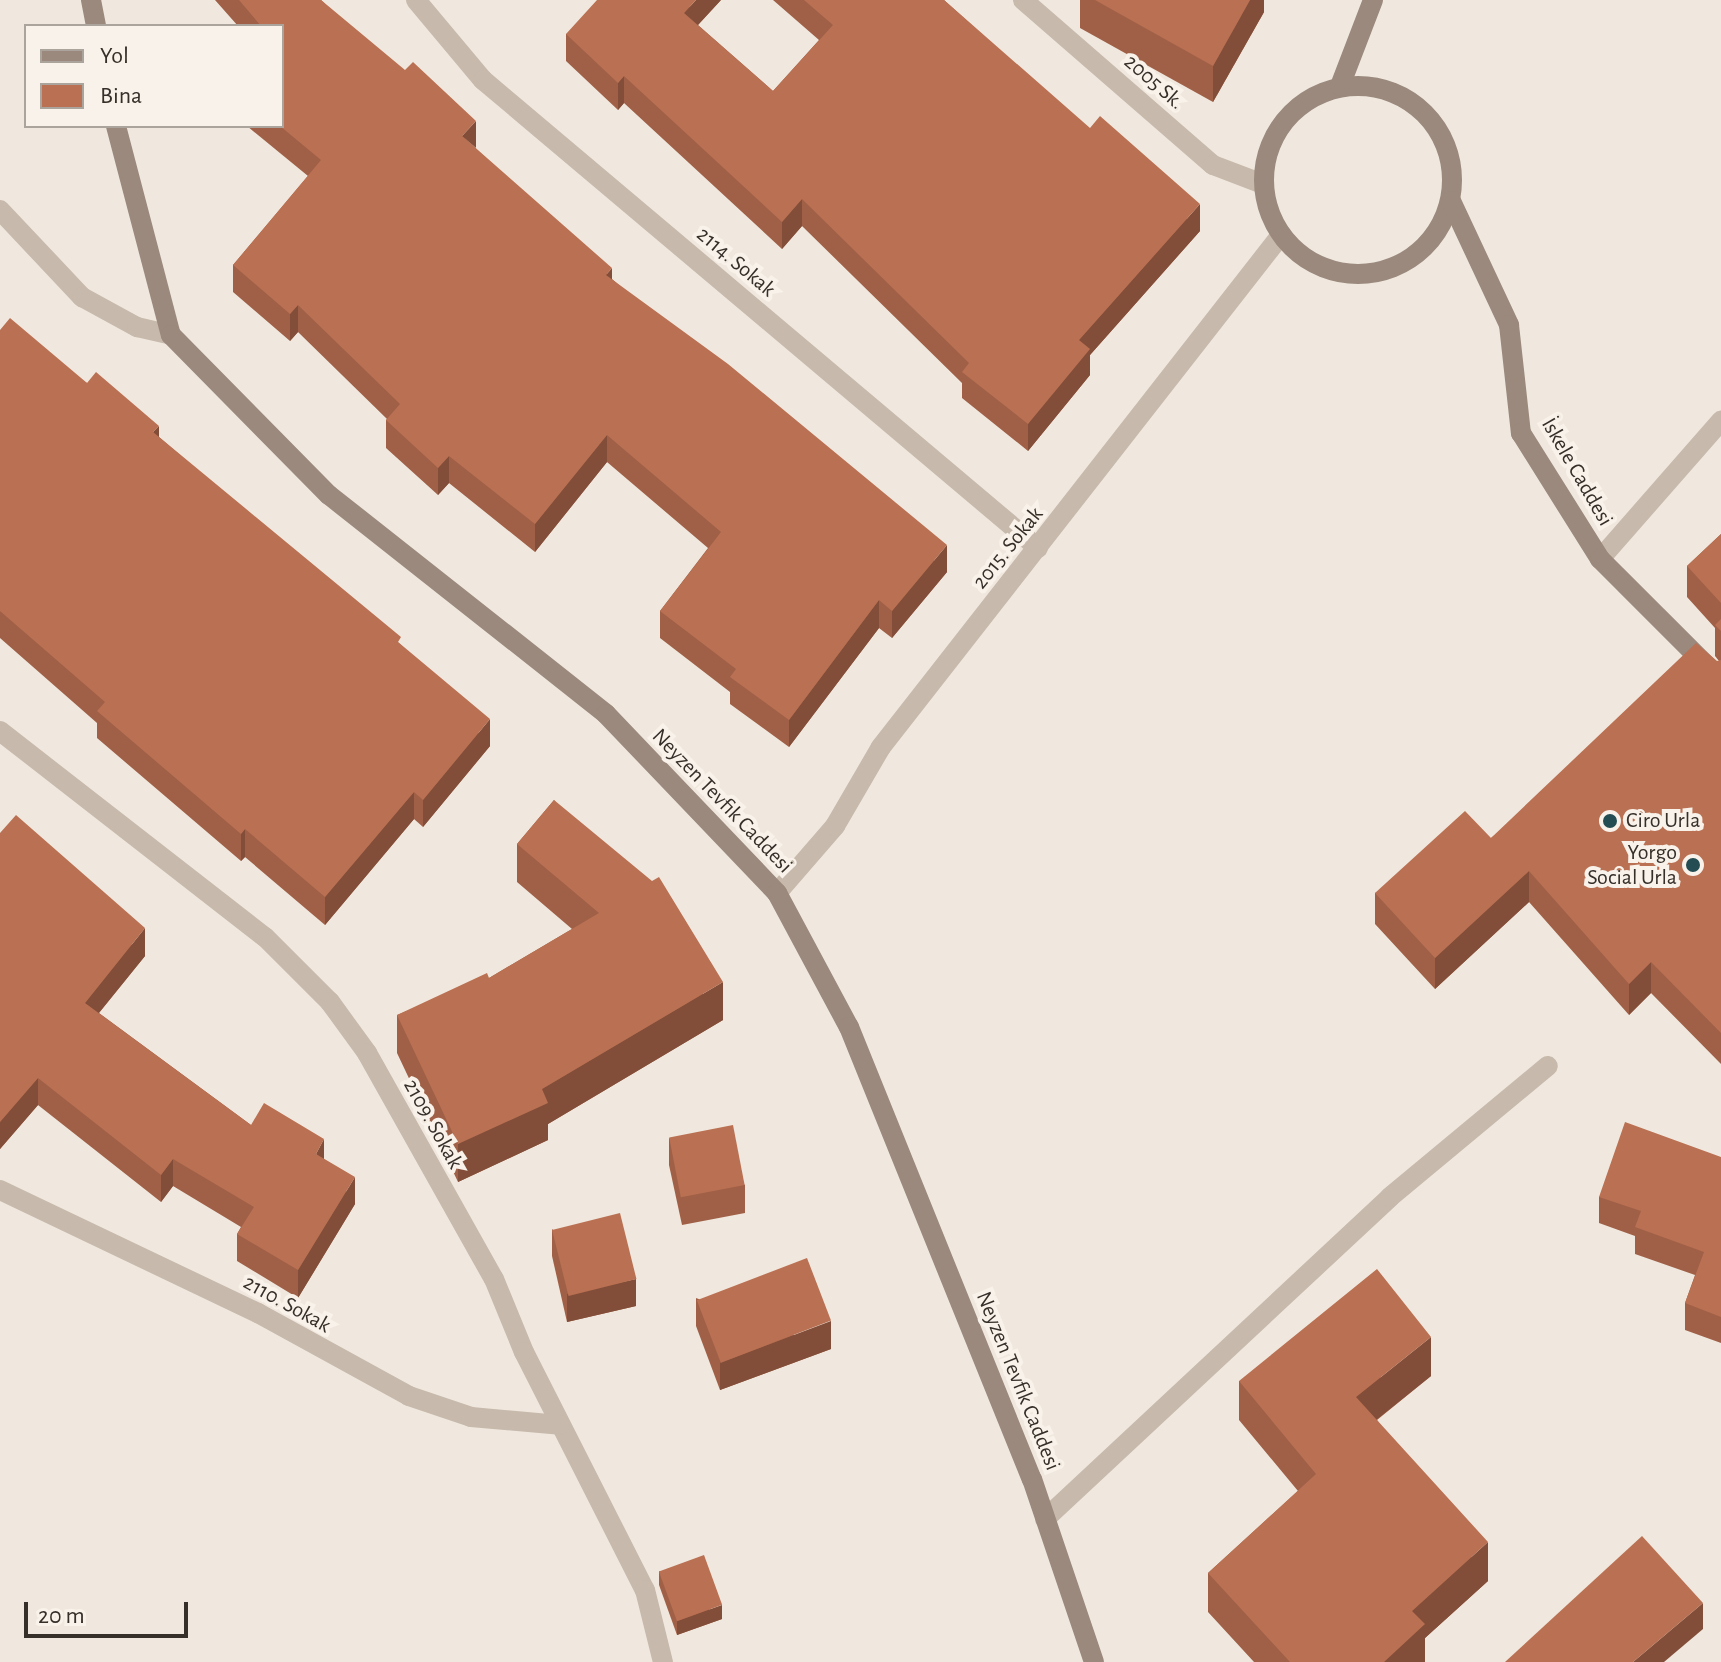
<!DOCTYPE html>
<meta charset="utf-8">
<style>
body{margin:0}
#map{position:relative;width:1721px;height:1662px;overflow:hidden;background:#f0e8de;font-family:"Alegreya Sans",sans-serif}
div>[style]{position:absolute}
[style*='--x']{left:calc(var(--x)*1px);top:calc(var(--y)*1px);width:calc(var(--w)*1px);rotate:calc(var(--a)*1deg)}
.lane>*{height:20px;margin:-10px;padding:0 10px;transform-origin:10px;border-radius:10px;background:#c7b9ab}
.street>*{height:20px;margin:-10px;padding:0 10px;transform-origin:10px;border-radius:10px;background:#c7b9ab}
.secondary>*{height:20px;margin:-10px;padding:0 10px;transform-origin:10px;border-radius:10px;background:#9a897c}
.secondary>.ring{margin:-10px;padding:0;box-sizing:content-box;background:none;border:20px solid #9a897c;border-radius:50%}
.wall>*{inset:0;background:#a06047}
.shaded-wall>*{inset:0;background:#824e39}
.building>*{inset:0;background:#ba7052;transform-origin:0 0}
.dots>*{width:22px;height:22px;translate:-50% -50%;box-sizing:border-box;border:4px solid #f8f2ea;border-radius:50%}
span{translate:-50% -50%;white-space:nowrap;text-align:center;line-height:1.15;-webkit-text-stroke:8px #f8f2ea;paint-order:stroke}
.street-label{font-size:22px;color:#352e29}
.poi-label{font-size:22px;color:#352e29}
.left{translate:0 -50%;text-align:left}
.right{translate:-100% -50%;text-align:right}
.legend{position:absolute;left:24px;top:24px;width:260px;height:104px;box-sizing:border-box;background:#f8f2ea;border:2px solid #aaa49d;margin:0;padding:10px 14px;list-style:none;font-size:24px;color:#352e29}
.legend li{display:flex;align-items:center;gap:16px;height:40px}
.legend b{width:40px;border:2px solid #aaa49d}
.scale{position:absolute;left:24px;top:1602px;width:164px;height:36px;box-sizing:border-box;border:4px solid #352e29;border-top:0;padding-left:10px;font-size:24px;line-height:28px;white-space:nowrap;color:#352e29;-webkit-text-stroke:6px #f8f2ea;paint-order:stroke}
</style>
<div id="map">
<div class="lane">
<div style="--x:1600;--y:559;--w:184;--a:-48.8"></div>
<div style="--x:1045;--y:1519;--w:472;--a:-43"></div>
<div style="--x:1390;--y:1197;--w:205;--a:-39.7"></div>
</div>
<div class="street">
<div style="--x:416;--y:0;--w:104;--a:50.1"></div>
<div style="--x:483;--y:80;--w:726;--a:40.14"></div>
<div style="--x:1023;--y:0;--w:252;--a:41"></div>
<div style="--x:1213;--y:165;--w:53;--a:20.8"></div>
<div style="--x:0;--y:210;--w:120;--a:46.7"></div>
<div style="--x:82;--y:297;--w:63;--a:28.6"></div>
<div style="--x:137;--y:327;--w:35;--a:13"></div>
<div style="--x:0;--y:731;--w:336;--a:37.9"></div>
<div style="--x:265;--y:937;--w:92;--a:45"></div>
<div style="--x:330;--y:1002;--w:63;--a:54"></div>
<div style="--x:367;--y:1053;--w:259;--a:60.7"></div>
<div style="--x:494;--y:1279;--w:79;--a:67.7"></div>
<div style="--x:524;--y:1352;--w:267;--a:63.1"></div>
<div style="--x:645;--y:1590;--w:74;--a:76"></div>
<div style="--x:777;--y:893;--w:89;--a:-49.1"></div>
<div style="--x:835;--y:826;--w:91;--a:-59.8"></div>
<div style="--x:881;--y:747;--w:650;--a:-52"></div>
<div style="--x:0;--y:1190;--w:286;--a:25.5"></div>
<div style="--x:258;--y:1313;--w:172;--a:28.8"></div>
<div style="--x:409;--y:1396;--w:65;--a:18.7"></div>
<div style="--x:471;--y:1417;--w:89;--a:5.1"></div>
</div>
<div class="secondary">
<div style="--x:91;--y:0;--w:26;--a:79"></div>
<div class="ring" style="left:1264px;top:86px;width:168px;height:168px"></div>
<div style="--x:1340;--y:86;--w:92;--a:-69"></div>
<div style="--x:116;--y:126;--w:216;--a:75.3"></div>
<div style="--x:171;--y:335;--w:225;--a:45.4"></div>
<div style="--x:329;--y:495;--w:353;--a:38.3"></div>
<div style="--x:606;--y:714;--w:248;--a:46.3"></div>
<div style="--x:777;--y:893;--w:152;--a:61.8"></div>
<div style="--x:849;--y:1027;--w:488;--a:68"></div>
<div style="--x:1032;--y:1479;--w:193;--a:71.3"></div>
<div style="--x:1451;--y:201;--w:137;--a:64.9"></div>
<div style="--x:1509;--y:325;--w:109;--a:83.7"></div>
<div style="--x:1521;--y:433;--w:149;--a:57.9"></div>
<div style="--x:1600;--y:559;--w:171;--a:45"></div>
</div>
<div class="wall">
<div style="clip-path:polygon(215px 0,321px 0,612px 279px,947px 572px,892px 638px,879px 628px,789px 747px,730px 704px,730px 692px,660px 638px,660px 611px,708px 548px,607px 462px,535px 552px,449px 483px,438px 495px,386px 448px,386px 420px,387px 419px,298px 332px,290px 341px,233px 292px,233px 265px,308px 176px,247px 126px,282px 126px,282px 26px,238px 26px)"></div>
<div style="clip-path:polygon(721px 0,698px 25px,773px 91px,819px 40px,773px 0,944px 0,1200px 231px,1090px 355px,1090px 375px,1028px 451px,962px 398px,962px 383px,802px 226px,782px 249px,624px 103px,618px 110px,566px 61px,566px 34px)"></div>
<div style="clip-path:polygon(1080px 0,1264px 0,1264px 12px,1213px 102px,1080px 28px)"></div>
<div style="clip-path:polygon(0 330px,87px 383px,159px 437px,401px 645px,490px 746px,423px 827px,414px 819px,325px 925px,245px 857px,241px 861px,97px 738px,97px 723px,0 638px)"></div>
<div style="clip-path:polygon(1721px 534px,1721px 1064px,1651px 993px,1629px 1015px,1529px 902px,1435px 989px,1375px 924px,1375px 893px,1491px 838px,1717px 661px,1719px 661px,1715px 656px,1715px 628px,1687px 597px,1687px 566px)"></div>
<div style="clip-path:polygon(554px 800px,723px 1020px,548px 1124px,548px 1140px,458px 1182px,397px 1053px,397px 1015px,489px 978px,572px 929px,517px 882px,517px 844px)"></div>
<div style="clip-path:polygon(0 833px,145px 956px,99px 1013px,251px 1125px,324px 1159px,355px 1204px,298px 1298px,237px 1261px,237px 1234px,241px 1227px,173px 1186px,161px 1202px,38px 1105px,0 1149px)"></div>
<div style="clip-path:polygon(669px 1138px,745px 1185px,745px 1213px,682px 1225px,669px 1165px)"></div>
<div style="clip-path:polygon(1721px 1157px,1721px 1343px,1685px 1330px,1685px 1303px,1695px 1275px,1635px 1254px,1635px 1236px,1599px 1223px,1599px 1197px)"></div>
<div style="clip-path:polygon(552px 1229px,636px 1306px,567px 1322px,552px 1256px)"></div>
<div style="clip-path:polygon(696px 1298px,831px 1349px,720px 1390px,696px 1326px)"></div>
<div style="clip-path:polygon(1431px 1376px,1377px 1420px,1488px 1581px,1425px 1638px,1425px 1662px,1254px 1662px,1208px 1612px,1208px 1573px,1298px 1491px,1239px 1420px,1239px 1381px)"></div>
<div style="clip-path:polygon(659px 1571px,722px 1619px,677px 1635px,659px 1585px)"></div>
</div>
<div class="shaded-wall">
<div style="clip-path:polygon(696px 0,721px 0,684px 40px,684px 13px)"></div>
<div style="clip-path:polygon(1250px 0,1264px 0,1264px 12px,1213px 102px,1213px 66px)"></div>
<div style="clip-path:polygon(624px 76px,624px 103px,618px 110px,618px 83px)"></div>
<div style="clip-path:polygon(476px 121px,476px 148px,462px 136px)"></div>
<div style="clip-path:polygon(802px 199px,802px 226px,782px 249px,782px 222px)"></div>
<div style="clip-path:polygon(1200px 204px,1200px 231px,1090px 355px,1090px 375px,1028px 451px,1028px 424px,1079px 340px)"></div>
<div style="clip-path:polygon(612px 268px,612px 295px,606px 275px)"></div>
<div style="clip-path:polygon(298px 305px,298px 332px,290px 341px,290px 314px)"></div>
<div style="clip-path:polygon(159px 426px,159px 453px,153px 432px)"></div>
<div style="clip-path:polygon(607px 435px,607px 462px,535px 552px,535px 524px)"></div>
<div style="clip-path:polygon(449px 456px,449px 483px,438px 495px,438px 468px)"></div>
<div style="clip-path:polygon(947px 545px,947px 572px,892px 638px,892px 611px)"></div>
<div style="clip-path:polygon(879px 600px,879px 628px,789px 747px,789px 720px)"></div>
<div style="clip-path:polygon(490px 719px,490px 746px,423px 827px,423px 800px)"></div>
<div style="clip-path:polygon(414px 792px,414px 819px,325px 925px,325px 897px)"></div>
<div style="clip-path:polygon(245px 829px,245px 857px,241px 861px,241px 834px)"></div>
<div style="clip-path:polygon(1529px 871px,1529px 902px,1435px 989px,1435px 958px)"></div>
<div style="clip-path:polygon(145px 928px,145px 956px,85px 1030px,85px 1003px)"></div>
<div style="clip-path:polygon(1651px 962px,1651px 993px,1629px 1015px,1629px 984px)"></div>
<div style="clip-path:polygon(723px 982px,723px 1020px,548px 1124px,548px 1140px,458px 1182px,458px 1144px,542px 1089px)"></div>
<div style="clip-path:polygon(38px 1078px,38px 1105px,0 1149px,0 1122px)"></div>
<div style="clip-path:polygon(324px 1139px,324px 1167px,316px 1154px)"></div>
<div style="clip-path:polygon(173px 1159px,173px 1186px,161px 1202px,161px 1175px)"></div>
<div style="clip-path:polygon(355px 1177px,355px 1204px,298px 1298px,298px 1270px)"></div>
<div style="clip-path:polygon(636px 1279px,636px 1306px,567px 1322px,567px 1294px)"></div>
<div style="clip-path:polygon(831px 1321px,831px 1349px,720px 1390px,720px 1363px)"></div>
<div style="clip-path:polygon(1431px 1337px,1431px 1376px,1356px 1436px,1356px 1397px)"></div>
<div style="clip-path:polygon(1488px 1542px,1488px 1581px,1425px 1638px,1425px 1662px,1384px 1662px,1412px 1611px)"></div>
<div style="clip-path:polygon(1703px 1603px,1703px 1629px,1664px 1662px,1633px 1662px)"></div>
<div style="clip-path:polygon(722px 1605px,722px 1619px,677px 1635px,677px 1621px)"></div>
</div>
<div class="building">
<div style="clip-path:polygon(239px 0,321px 0,405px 70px,413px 62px,476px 121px,462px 136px,612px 268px,606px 275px,728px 364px,947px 545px,892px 611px,879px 600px,789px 720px,730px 677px,736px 669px,660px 611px,721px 532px,607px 435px,535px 524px,449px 456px,438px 468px,386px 420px,400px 404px,298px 305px,290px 314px,233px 265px,321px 160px,280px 126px,282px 126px,282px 26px,261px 26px)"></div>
<div style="clip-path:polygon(597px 0,696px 0,684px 13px,773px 91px,833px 25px,804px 0,944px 0,1090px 128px,1100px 116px,1200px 204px,1079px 340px,1090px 349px,1028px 424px,962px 372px,969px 363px,802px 199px,782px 222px,624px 76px,618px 83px,566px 34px)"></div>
<div style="clip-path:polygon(1095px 0,1250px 0,1213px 66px)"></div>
<div style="clip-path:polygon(10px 318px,87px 383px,96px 372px,159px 426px,153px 432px,401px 637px,398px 642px,490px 719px,423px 800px,414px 792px,325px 897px,245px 829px,241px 834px,97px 711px,105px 702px,0 611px,0 330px)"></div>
<div style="clip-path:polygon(1721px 534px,1721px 603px,1687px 566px)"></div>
<div style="clip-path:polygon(1721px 619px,1721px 631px,1715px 625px)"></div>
<div style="clip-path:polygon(1696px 643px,1717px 661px,1721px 660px,1721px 1033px,1651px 962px,1629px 984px,1529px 871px,1435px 958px,1375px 893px,1465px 811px,1491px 838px)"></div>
<div style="clip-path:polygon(554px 800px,652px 881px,659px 877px,723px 982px,542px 1089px,548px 1103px,458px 1144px,397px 1015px,487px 973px,489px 978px,599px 913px,517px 844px)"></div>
<div style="clip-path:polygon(16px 815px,145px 928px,85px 1003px,251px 1125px,264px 1103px,324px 1139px,316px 1154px,355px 1177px,298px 1270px,237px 1234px,254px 1207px,173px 1159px,161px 1175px,38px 1078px,0 1122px,0 833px)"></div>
<div style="clip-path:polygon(1625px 1122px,1721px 1157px,1721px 1317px,1685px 1303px,1704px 1252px,1635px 1227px,1641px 1211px,1599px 1197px)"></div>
<div style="left:733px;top:1125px;width:61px;height:65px;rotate:79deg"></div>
<div style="left:620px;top:1213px;width:68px;height:70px;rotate:76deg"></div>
<div style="left:807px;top:1258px;width:67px;height:118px;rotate:69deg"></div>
<div style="clip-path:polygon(1377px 1269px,1431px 1337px,1356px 1397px,1488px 1542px,1412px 1611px,1425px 1624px,1384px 1662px,1290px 1662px,1208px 1573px,1316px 1474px,1239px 1381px)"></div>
<div style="clip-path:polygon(1642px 1536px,1703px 1603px,1633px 1662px,1505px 1662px)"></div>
<div style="left:704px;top:1555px;width:53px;height:48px;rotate:70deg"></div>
</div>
<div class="dots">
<div style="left:1610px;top:821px;background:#234d53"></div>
<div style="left:1693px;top:865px;background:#234d53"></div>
</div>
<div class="street-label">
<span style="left:1154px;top:82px;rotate:41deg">2005 Sk.</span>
<span style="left:736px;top:262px;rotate:40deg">2114. Sokak</span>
<span style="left:1577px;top:472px;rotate:60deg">İskele Caddesi</span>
<span style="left:1008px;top:548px;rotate:-51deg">2015. Sokak</span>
<span style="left:722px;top:801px;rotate:46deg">Neyzen Tevfik Caddesi</span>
<span style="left:433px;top:1124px;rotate:61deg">2109. Sokak</span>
<span style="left:287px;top:1304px;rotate:29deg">2110. Sokak</span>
<span style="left:1018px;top:1381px;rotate:68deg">Neyzen Tevfik Caddesi</span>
</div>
<div class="poi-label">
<span class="left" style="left:1626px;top:821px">Ciro Urla</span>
<span class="right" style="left:1677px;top:865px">Yorgo<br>Social Urla</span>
</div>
<ul class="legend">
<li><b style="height:10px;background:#9a897c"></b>Yol</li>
<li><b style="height:22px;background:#ba7052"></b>Bina</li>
</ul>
<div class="scale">20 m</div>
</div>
